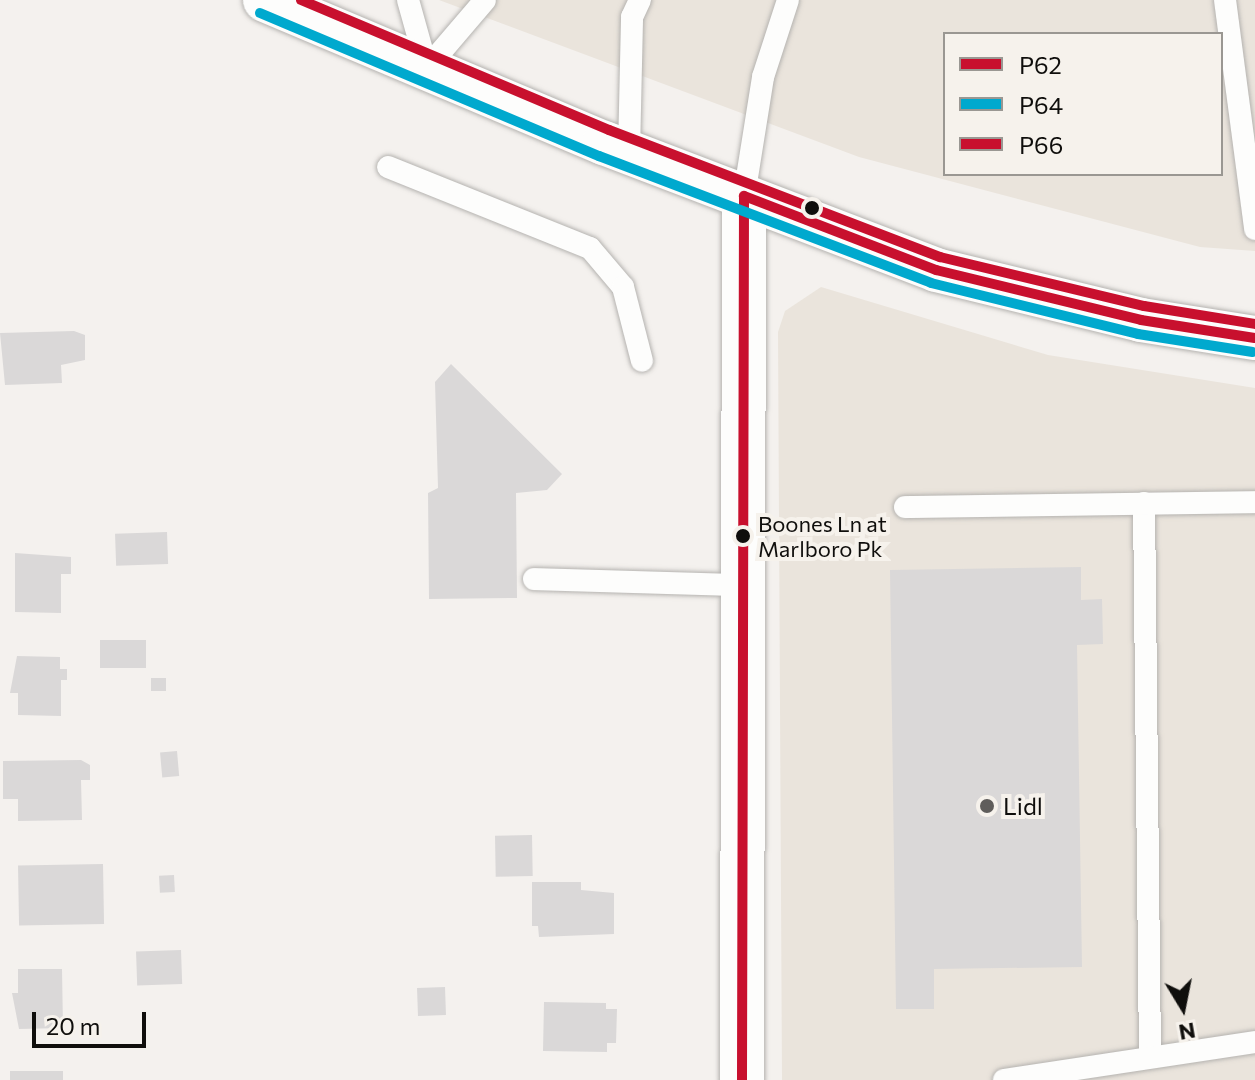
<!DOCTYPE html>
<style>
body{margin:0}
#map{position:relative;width:1255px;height:1080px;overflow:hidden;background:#f4f1ee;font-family:Commissioner,sans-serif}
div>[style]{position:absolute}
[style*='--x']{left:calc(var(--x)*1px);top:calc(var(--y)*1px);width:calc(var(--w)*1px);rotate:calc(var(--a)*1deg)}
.built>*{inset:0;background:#eae4dc}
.building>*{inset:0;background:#dad8d8;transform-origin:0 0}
.roads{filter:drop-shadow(0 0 2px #b5b3b0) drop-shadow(0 0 2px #b5b3b0)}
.lane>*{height:22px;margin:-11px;padding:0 11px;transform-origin:11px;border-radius:11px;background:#fdfdfc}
.secondary>*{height:44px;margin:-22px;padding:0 22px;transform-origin:22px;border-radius:22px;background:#fdfdfc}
.bus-1>*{height:10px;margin:-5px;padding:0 5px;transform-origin:5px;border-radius:5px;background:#c8102e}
.bus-2>*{height:10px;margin:-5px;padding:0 5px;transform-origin:5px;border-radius:5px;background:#00a9ce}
.bus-3>*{height:10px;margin:-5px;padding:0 5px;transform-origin:5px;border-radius:5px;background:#c8102e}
.dots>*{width:22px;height:22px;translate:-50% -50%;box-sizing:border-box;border:4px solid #f6f2ec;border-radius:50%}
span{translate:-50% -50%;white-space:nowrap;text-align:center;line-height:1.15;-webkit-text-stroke:8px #f6f2ec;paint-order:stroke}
.bus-label{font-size:22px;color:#0f0e0c}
.left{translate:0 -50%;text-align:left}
.poi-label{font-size:24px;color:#0f0e0c}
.legend{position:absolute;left:943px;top:32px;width:280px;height:144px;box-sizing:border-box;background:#f6f2ec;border:2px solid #9a9792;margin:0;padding:10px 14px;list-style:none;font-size:24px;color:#0f0e0c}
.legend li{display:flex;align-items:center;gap:16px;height:40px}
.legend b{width:40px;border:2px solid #9a9792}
.north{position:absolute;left:1143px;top:968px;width:80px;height:80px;-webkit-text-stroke:6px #f6f2ec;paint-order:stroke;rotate:170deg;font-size:22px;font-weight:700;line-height:32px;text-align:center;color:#0f0e0c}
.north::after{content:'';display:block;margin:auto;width:28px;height:36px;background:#0f0e0c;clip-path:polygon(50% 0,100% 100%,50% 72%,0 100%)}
.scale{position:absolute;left:32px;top:1012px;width:114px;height:36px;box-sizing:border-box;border:4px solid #0f0e0c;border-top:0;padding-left:10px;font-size:24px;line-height:28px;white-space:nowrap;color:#0f0e0c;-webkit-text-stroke:6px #f6f2ec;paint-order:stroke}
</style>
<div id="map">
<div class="built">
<div style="clip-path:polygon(evenodd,439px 0,1255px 0,1255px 251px,1200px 247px,859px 157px,439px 0,945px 34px,1221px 34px,1221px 174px,945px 174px,945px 34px)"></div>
<div style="clip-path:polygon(821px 287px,1048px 355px,1255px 388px,1255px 1080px,782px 1080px,778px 332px,785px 311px)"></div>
</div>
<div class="building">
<div style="clip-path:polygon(74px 331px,85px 335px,85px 360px,61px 365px,62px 383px,5px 385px,0 333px)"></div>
<div style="clip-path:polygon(451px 364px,562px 474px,547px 490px,516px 493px,517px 598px,429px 599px,428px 493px,438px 488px,435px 382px)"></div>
<div style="left:167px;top:532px;width:32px;height:52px;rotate:88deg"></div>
<div style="clip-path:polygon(15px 553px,71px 557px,71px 574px,61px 574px,61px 613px,15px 612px)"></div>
<div style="clip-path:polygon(1081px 567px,1081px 600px,1102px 599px,1103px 644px,1077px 645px,1082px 967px,934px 969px,934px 1009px,896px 1009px,890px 570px)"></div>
<div style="left:146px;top:640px;width:28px;height:46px;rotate:90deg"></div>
<div style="clip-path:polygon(17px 656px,60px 657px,60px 669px,67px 669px,67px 680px,61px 680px,61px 716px,18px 715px,18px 693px,10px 693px)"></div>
<div style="left:151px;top:678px;width:15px;height:13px"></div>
<div style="left:177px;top:751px;width:25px;height:17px;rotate:85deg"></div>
<div style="clip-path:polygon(81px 760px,90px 765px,90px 780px,81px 780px,82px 820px,18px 821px,18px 799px,3px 799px,3px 761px)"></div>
<div style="left:532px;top:835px;width:41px;height:37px;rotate:89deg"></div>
<div style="left:103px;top:864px;width:60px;height:85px;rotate:89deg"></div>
<div style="left:174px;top:875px;width:17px;height:15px;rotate:87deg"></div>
<div style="clip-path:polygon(532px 882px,581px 882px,581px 890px,614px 893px,614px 934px,539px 937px,538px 926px,532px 926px)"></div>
<div style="left:181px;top:950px;width:34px;height:45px;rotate:88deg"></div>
<div style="clip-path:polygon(18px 969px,62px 969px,63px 1028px,19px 1029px,12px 993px,18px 993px)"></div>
<div style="left:445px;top:987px;width:28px;height:28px;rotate:88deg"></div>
<div style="clip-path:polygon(544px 1002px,606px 1003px,606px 1009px,617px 1009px,616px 1043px,607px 1043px,607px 1052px,543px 1051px)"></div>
<div style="left:63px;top:1071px;width:9px;height:53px;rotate:90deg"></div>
</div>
<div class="roads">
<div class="lane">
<div style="--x:408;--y:0;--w:71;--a:74.4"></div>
<div style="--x:427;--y:68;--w:89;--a:-49.5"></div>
<div style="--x:1225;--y:0;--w:231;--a:82.5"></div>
<div style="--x:629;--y:152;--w:135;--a:-88.7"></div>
<div style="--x:632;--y:17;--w:19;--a:-65"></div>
<div style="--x:388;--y:167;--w:218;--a:21.9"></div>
<div style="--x:590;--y:248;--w:51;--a:49.8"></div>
<div style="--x:623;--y:287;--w:76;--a:75.6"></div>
<div style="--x:744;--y:196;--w:121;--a:-80.9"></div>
<div style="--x:763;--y:77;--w:81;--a:-72"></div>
<div style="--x:1144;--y:503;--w:554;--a:89.38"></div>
<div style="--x:905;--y:507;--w:350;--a:-0.8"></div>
<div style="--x:534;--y:579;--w:207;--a:1.7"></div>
<div style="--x:1004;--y:1080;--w:254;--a:-8.6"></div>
</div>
<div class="secondary">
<div style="--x:265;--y:0;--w:368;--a:22.9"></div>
<div style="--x:604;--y:143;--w:355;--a:20.9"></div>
<div style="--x:936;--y:270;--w:211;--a:13.7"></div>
<div style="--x:1141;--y:320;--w:115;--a:9"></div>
<div style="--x:742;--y:1080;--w:884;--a:-89.87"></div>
</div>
</div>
<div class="bus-1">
<div style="--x:744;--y:196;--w:206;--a:21.1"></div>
<div style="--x:936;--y:270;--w:211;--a:13.7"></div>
<div style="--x:1141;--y:320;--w:115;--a:9"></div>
<div style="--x:742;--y:1080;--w:884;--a:-89.87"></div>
</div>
<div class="bus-2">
<div style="--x:260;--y:13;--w:368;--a:22.9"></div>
<div style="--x:599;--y:156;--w:355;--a:20.9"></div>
<div style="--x:931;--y:283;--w:213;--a:13.8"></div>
<div style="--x:1138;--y:334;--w:116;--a:8.9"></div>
</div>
<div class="bus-3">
<div style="--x:301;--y:0;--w:334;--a:22.9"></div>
<div style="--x:609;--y:130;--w:355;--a:21"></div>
<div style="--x:940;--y:257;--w:210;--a:13.5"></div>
<div style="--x:1144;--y:306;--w:112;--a:9.2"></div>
</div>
<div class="dots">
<div style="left:812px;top:208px;background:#0f0e0c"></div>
<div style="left:743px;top:536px;background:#0f0e0c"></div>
<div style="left:987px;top:806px;background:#5f5d5b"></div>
</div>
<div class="bus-label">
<span class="left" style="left:758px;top:536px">Boones Ln at<br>Marlboro Pk</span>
</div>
<div class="poi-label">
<span class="left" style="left:1003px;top:806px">Lidl</span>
</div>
<ul class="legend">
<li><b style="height:10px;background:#c8102e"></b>P62</li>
<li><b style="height:10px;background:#00a9ce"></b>P64</li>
<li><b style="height:10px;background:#c8102e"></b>P66</li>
</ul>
<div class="north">N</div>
<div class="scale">20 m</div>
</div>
